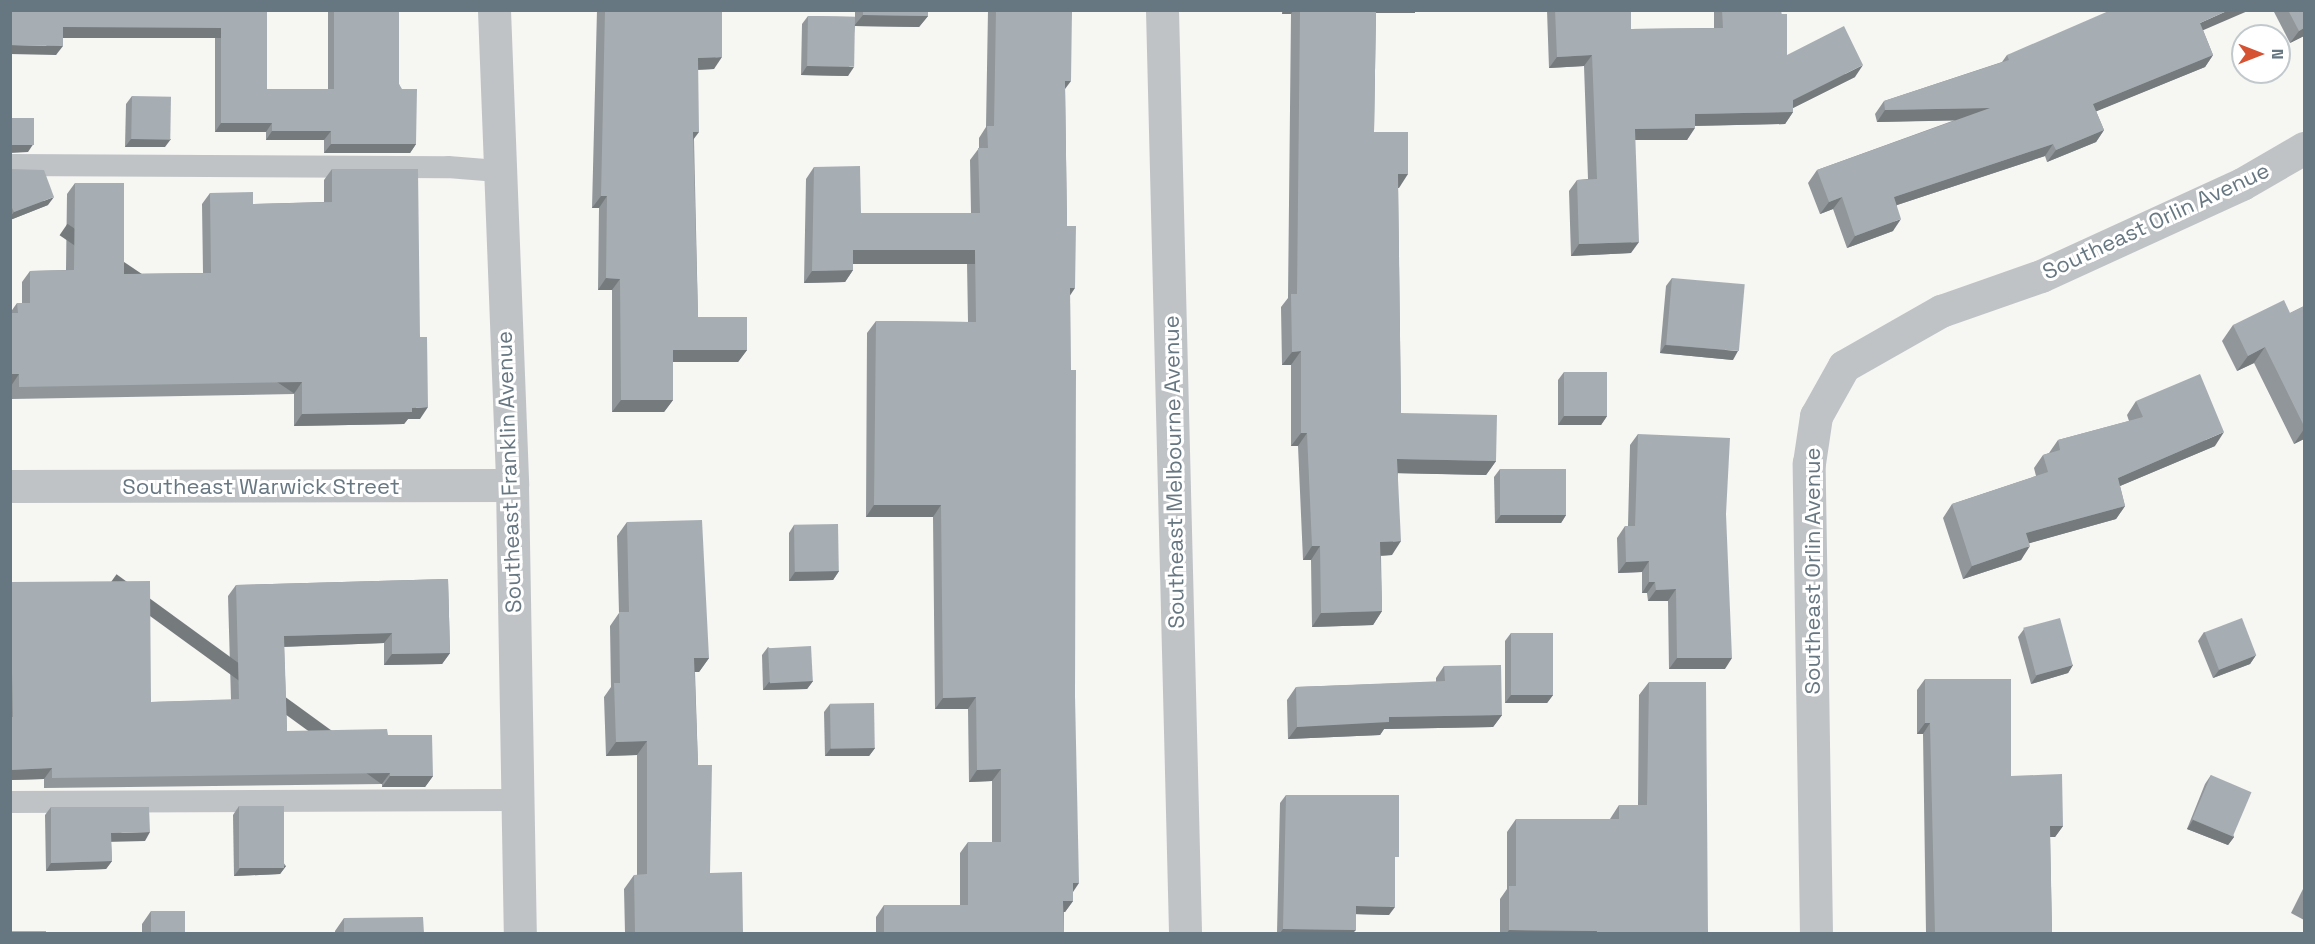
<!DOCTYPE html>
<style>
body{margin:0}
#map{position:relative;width:2315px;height:944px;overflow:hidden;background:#f6f6f3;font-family:"Space Grotesk",sans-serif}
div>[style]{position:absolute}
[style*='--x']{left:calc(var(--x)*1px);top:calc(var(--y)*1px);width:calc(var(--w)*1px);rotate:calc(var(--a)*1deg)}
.service>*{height:22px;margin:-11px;padding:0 11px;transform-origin:11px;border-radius:11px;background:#bfc3c6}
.minor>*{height:33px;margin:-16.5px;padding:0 16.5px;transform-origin:16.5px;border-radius:16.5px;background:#bfc3c6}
.tertiary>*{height:33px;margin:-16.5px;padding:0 16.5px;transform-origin:16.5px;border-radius:16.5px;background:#bfc3c6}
.wall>*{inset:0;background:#90969a}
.shaded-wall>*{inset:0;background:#757a7d;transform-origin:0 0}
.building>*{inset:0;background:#a7aeb3;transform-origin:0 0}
span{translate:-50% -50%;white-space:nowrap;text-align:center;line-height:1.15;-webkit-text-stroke:6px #fff;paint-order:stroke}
.street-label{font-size:22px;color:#677782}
.frame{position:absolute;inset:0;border:12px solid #677782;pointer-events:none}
.north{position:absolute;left:2231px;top:24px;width:60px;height:60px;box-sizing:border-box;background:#fff;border:2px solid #c2c9cd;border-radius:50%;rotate:90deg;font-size:16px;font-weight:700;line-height:24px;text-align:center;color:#677782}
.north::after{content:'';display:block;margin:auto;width:21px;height:27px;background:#d55233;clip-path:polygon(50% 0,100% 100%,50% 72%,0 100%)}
</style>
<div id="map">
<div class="service">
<div style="--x:10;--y:165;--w:438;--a:0.3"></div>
<div style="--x:448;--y:167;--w:50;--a:4.6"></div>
<div style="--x:10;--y:802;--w:507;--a:-0.23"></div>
</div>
<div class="minor">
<div style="--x:1162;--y:10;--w:924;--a:88.57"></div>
<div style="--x:10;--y:486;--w:502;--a:-0.11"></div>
<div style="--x:1816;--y:934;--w:471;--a:-90.9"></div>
<div style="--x:1809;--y:463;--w:48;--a:-81.5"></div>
<div style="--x:1816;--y:416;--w:57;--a:-60.8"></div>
<div style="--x:1844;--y:366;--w:112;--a:-29.6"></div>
<div style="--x:1941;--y:311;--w:106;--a:-19.3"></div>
<div style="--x:2041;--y:276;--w:221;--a:-24.6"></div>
<div style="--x:2242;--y:184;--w:72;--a:-30.1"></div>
</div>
<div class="tertiary">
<div style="--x:494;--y:10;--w:475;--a:87.8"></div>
<div style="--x:512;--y:485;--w:449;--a:89"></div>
</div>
<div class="wall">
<div style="clip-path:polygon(10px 10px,267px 10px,267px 89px,328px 89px,328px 10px,399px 10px,399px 84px,416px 144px,410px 153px,324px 153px,324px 140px,266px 140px,266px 132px,215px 132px,215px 37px,63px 36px,56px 55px)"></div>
<div style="clip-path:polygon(597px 10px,722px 10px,714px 69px,698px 70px,694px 139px,698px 317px,747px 350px,738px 362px,673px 362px,673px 400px,664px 412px,612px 412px,612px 290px,598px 290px,599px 208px,592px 208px)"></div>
<div style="clip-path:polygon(855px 10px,928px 10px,928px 16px,919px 27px,855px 26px,848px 76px,801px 75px,802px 24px,808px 16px,855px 17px)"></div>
<div style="clip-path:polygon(988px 10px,1072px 10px,1065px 89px,1067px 226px,1070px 296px,1073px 901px,1065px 912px,1064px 912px,1064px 933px,876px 933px,876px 917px,884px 905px,960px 905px,960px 853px,968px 842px,992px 842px,992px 781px,969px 782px,968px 709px,935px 709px,933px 517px,866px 517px,867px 333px,876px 321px,968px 322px,967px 262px,853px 262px,853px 270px,845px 282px,804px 283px,806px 179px,814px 167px,861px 213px,971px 213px,970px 160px,979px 148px,979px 138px,986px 127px)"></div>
<div style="clip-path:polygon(1282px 10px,1415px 10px,1415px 12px,1376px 12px,1374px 132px,1399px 188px,1398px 188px,1401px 413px,1496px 461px,1486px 475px,1398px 473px,1392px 555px,1381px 556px,1382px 611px,1373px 625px,1312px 627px,1311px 560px,1303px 560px,1298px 446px,1291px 446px,1291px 365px,1282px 365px,1281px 307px,1288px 298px,1291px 14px,1282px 14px)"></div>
<div style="clip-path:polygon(1547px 10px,1631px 10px,1631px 29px,1714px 28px,1714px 12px,1715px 10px,1781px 10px,1787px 55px,1855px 77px,1793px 108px,1793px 112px,1785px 124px,1695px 126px,1687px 140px,1635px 140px,1631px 253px,1571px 256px,1569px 191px,1577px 180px,1588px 179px,1584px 66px,1549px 68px)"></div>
<div style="clip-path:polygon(2273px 10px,2304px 10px,2304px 36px,2290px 43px)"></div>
<div style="clip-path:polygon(2203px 30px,2213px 55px,2205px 67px,2096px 111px,2104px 130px,2096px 142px,2047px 162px,2045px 156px,1897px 205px,1893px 231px,1847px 248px,1833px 209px,1820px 214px,1808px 183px,1817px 170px,1955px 120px,1877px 122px,1875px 114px,1884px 101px,2002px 62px,2007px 55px)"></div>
<div style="clip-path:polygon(132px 96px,165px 147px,125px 147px,126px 104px)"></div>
<div style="clip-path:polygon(10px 169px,48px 205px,10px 220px)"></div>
<div style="clip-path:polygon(332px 169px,420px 419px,408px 419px,404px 424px,294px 426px,294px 394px,11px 399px,10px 313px,17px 303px,22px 303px,22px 282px,30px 271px,66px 270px,67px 194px,75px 183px,124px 274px,203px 273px,202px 204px,210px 193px,253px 204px,324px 202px,324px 180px)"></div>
<div style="clip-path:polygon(1672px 278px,1733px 360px,1660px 353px,1666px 286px)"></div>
<div style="clip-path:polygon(2304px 306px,2304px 439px,2294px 444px,2254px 363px,2237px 371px,2222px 341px,2233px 325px,2290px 313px)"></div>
<div style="clip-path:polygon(1564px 372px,1607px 416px,1601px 425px,1558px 425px,1558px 380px)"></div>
<div style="clip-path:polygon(2136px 401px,2215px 446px,2120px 486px,2125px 506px,2116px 519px,2029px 543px,2021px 560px,1963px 579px,1943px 518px,1952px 504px,2036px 476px,2034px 468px,2043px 455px,2049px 453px,2058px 440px,2129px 421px,2127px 415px)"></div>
<div style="clip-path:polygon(1638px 434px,1726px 514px,1725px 669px,1669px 669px,1668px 601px,1648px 601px,1647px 593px,1642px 593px,1642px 572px,1618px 573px,1617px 538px,1625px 526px,1628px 526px,1630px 445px)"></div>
<div style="clip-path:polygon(1500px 469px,1566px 515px,1561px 523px,1495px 523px,1494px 477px)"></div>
<div style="clip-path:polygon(627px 522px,709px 658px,699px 672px,695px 672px,698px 765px,710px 873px,743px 933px,625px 933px,624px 889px,634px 875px,637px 875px,637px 755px,606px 756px,604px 697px,611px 687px,610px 626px,619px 613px,617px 536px)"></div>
<div style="clip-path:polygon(794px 525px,839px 571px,833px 580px,789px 581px,789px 533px)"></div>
<div style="clip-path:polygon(448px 579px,450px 653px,442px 664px,384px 665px,384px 643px,284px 647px,287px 731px,388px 735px,433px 776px,425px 787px,382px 787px,382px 784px,44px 788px,44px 779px,10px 780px,10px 582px,151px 702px,231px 700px,228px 596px,236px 585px)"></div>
<div style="clip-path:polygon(2024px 629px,2073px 665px,2068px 673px,2031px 684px,2018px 637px)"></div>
<div style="clip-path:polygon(2204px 632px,2256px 655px,2250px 664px,2213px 678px,2198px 641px)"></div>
<div style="clip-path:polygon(1511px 633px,1553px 695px,1547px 703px,1505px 703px,1505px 641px)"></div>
<div style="clip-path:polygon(768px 647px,813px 681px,807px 689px,763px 690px,762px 655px)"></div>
<div style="clip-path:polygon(1444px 666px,1502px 715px,1493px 727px,1384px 729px,1380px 735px,1288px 739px,1287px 700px,1296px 687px,1436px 682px,1436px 678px)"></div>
<div style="clip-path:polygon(1925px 679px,2011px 776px,2063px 826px,2055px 837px,2050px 837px,2052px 933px,1926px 933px,1923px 734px,1917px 734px,1917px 690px)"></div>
<div style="clip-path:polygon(1649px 682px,1708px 933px,1500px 933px,1500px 899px,1507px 889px,1507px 832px,1516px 819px,1610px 819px,1619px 805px,1638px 805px,1639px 695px)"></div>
<div style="clip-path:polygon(830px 704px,875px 748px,869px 756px,825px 756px,824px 712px)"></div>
<div style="clip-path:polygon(2211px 775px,2234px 837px,2228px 845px,2187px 829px,2205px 784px)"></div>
<div style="clip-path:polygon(1286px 795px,1395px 862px,1389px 915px,1356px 914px,1353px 933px,1277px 933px,1280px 803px)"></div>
<div style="clip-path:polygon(239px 806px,286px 866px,280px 874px,234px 876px,233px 815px)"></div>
<div style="clip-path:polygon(51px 807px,145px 841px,111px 841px,112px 861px,106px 869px,46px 871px,45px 815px)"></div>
<div style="clip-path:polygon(2304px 887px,2304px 920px,2291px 913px)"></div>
<div style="clip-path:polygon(151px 911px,185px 933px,335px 933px,335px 931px,344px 918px,424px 933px,142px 933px,142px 924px)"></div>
</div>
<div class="shaded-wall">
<div style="clip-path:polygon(1284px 10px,1293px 10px,1291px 14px,1282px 14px)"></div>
<div style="left:1368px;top:10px;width:47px;height:3px"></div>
<div style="clip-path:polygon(2229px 10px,2250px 10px,2192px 35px,2200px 23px)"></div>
<div style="clip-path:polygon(863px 15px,928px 16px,919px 27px,854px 26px)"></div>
<div style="left:63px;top:27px;width:158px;height:11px"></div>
<div style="clip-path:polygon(2304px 28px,2304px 36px,2290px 43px,2299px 31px)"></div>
<div style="clip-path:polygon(10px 45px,63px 46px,56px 55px,10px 54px)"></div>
<div style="clip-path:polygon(1592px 55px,1584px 66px,1549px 68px,1557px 57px)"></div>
<div style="clip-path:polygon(2213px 55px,2205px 67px,2085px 116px,2093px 104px)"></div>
<div style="clip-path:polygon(722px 57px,714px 69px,689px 70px,698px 58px)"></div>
<div style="clip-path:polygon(1863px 65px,1855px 77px,1785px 112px,1793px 100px)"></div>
<div style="clip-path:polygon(807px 66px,854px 67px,848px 76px,801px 75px)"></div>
<div style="clip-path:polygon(1065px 81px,1071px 81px,1062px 93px)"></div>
<div style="clip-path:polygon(1990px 108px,1981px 120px,1877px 122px,1885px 110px)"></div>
<div style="clip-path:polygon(1793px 112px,1785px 124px,1687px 126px,1695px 114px)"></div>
<div style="clip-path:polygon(221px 123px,272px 123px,266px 132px,215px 132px)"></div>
<div style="clip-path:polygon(1695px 128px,1687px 140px,1627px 140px,1635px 129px)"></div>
<div style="clip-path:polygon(2104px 130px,2096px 142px,2047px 162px,2056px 150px)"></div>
<div style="clip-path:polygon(272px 131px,331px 131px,324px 140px,266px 140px)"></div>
<div style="clip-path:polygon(693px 132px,699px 132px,690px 144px)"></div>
<div style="clip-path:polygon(131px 139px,171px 139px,165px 147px,125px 147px)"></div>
<div style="clip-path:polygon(34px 143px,28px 152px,10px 153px,10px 145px)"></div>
<div style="clip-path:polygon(331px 144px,416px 144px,410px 153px,324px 153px)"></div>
<div style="clip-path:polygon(2053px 144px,2045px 156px,1885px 209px,1894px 197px)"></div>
<div style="clip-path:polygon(1398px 174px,1408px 174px,1399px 188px,1388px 188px)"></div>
<div style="clip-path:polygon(601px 196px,607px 196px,599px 208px,592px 208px)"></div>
<div style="clip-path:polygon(54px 197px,48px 205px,10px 220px,10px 217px,14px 212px)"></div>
<div style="clip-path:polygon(1842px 197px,1833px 209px,1820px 214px,1829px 202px)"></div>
<div style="clip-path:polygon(1901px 219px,1893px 231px,1847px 248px,1855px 236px)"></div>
<div style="clip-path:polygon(1639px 242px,1631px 253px,1571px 256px,1579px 244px)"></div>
<div style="left:853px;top:250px;width:122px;height:14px"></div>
<div style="clip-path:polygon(853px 270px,845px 282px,804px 283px,812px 271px)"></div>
<div style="clip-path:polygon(606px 278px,620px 279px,612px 290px,598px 290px)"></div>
<div style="clip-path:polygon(1070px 288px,1075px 288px,1067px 300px)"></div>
<div style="clip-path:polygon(1665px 345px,1738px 351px,1733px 360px,1660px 353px)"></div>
<div style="clip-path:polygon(2265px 347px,2254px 363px,2237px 371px,2248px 356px)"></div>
<div style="clip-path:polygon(673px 350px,747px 350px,738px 362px,664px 362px)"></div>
<div style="clip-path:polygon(1301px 351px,1291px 365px,1282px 365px,1292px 352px)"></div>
<div style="clip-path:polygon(10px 374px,19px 374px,11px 386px,10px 386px)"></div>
<div style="left:302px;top:382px;width:14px;height:283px;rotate:124deg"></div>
<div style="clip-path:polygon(621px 400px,673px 400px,664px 412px,612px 412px)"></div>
<div style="clip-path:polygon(428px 407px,420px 419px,408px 419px,404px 424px,294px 426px,302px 414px)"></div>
<div style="clip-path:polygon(1564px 416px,1607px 416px,1601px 425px,1558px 425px)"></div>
<div style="clip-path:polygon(2304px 429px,2304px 439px,2294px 444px)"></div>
<div style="clip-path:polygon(2224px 432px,2215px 446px,2108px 491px,2118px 478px)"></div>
<div style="clip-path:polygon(1301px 433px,1307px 433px,1298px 446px,1291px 446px)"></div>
<div style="clip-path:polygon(1397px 459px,1496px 461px,1486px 475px,1388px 473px)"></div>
<div style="clip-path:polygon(874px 505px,941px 505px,933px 517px,866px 517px)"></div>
<div style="clip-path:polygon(2125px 506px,2116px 519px,2016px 547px,2026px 533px)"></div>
<div style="clip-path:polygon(1501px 515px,1566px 515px,1561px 523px,1495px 523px)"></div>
<div style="clip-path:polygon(1401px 541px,1392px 555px,1371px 556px,1380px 542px)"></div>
<div style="clip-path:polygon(1312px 546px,1320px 546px,1311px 560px,1303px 560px)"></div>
<div style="clip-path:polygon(2030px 546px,2021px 560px,1963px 579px,1972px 566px)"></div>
<div style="clip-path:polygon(1649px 561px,1642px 572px,1618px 573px,1626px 562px)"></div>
<div style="clip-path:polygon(839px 571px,833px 580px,789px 581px,795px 572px)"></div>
<div style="clip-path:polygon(1649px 582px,1655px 582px,1647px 593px,1642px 593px)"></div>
<div style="clip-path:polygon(1676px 589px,1668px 601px,1648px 601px,1656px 590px)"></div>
<div style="clip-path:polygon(1382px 611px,1373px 625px,1312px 627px,1321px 613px)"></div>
<div style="clip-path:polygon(392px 633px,384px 643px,276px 647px,284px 636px)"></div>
<div style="clip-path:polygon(450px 653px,442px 664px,384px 665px,392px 654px)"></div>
<div style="clip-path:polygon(2256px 655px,2250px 664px,2213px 678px,2219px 670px)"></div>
<div style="clip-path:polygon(694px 658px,709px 658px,699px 672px,685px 672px)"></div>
<div style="clip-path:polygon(1677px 658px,1732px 658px,1725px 669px,1669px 669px)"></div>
<div style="clip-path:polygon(2073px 665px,2068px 673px,2031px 684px,2037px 675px)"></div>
<div style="clip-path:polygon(813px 681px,807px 689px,763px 690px,769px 682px)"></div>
<div style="clip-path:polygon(1511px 695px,1553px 695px,1547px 703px,1505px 703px)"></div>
<div style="clip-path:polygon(976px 697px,968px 709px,935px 709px,943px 698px)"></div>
<div style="clip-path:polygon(1502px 715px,1493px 727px,1384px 729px,1380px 735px,1288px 739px,1297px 727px,1389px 717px)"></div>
<div style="clip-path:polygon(1925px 723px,1930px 723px,1923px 734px,1917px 734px)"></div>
<div style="clip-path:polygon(647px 741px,637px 755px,606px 756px,616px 742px)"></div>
<div style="clip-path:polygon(831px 748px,875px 748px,869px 756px,825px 756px)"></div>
<div style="clip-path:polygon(52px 768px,44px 779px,10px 780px,10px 770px)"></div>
<div style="clip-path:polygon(1001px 769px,992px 781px,969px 782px,977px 770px)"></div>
<div style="left:390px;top:773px;width:14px;height:338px;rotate:126deg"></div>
<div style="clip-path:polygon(390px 776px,433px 776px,425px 787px,382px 787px)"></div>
<div style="clip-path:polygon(2193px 820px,2234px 837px,2228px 845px,2187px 829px)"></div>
<div style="clip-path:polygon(2050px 826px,2063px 826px,2055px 837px,2042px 837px)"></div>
<div style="clip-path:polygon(150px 832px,145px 841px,105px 842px,111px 833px)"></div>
<div style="clip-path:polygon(112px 861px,106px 869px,46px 871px,51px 863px)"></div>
<div style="clip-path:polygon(286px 866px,280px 874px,234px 876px,240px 868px)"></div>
<div style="clip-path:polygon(1073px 883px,1079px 883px,1071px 895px)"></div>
<div style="clip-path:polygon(1063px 901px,1073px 901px,1065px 912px,1055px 912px)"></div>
<div style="clip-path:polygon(1356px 906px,1395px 907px,1389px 915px,1350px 914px)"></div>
<div style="clip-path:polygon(1283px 929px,1356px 930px,1353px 933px,1280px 933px)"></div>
<div style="clip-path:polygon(1509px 930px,1597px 931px,1596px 933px,1507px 933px)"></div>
</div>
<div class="building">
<div style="clip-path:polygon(10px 10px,267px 10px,267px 89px,334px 89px,334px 10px,399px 10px,399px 84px,402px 89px,417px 89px,416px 144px,331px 144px,331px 131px,272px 131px,272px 123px,221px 123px,221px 28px,63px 27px,63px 46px,10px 45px)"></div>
<div style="clip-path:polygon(605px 10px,722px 10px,722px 57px,698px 58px,699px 132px,693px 132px,698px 317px,747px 317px,747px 350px,673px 350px,673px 400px,621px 400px,620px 279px,606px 278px,607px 196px,601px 196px)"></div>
<div style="clip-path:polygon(863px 10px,928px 10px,928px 16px,863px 15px)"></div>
<div style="clip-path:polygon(996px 10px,1072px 10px,1071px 81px,1065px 81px,1067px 226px,1076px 226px,1075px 288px,1070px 288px,1071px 370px,1076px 370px,1075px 696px,1079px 883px,1073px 883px,1073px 901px,1063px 901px,1064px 933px,884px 933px,884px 905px,968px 905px,968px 842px,1001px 842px,1001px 769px,977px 770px,976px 697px,943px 698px,941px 505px,874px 505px,876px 321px,976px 322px,975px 250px,853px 250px,853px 270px,812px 271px,814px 167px,860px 166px,861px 213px,980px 213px,978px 148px,988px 148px,987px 126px,994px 126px)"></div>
<div style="clip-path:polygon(1300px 10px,1376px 10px,1374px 132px,1408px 132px,1408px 174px,1398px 174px,1401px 413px,1497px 415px,1496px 461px,1397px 459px,1401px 541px,1380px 542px,1382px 611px,1321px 613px,1320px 546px,1312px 546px,1307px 433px,1301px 433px,1301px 351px,1292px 352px,1291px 294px,1297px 294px)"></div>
<div style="clip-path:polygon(1555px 10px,1631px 10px,1631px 29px,1723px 28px,1722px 10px,1781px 10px,1781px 14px,1787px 14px,1787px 55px,1844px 26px,1863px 65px,1793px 100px,1793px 112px,1695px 114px,1695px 128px,1635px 129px,1639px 242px,1579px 244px,1577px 180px,1597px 179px,1592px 55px,1557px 57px)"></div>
<div style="clip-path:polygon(2111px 10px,2229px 10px,2200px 23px,2213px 55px,2093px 104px,2104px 130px,2056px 150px,2053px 144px,1894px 197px,1901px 219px,1855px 236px,1842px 197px,1829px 202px,1817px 170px,1990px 108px,1885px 110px,1884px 101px,2009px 60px,2007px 55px)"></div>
<div style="clip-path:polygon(2288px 10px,2304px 10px,2304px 28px,2299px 31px)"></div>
<div style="left:808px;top:16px;width:47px;height:50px;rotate:1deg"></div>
<div style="left:132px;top:96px;width:39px;height:43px;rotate:1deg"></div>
<div style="left:10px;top:118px;width:24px;height:27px"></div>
<div style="clip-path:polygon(10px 169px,44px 170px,54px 197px,14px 212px,10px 204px)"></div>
<div style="clip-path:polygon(332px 169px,418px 169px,420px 337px,427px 337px,428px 407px,412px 408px,412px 412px,302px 414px,302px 382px,19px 387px,19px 374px,10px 374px,10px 313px,18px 313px,17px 303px,30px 303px,30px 271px,74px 270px,75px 183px,124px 183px,124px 274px,211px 273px,210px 193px,253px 192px,253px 204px,332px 202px)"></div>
<div style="left:1672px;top:278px;width:73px;height:67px;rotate:5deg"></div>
<div style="clip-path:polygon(2284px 300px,2290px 313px,2304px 306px,2304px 426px,2265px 347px,2248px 356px,2233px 325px)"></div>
<div style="left:1564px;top:372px;width:43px;height:44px"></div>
<div style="clip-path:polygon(2200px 374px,2224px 432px,2118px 478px,2125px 506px,2026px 533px,2030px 546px,1972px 566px,1952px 504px,2048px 472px,2043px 455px,2060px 450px,2058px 440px,2143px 417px,2136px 401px)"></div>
<div style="clip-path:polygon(1638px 434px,1730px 438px,1726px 514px,1732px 658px,1677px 658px,1676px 589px,1656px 590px,1655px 582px,1649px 582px,1649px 561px,1626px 562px,1625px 526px,1635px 526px)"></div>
<div style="left:1500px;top:469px;width:66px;height:46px"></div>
<div style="clip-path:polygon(702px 520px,709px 658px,694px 658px,698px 765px,712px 765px,710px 873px,742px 872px,743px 933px,635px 933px,634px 875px,647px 874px,647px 741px,616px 742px,614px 683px,620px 683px,619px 612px,629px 612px,627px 522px)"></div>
<div style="left:838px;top:524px;width:47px;height:44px;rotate:89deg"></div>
<div style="clip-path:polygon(448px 579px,450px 653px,392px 654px,392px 633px,284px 636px,287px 731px,387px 729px,388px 735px,432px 735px,433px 776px,390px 776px,390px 773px,52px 778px,52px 768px,10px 770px,10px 717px,13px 717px,10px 582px,150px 581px,151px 702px,239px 699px,236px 585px)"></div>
<div style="left:2060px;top:618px;width:49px;height:38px;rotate:75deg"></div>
<div style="left:2242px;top:618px;width:40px;height:40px;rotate:69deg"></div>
<div style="left:1511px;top:633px;width:42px;height:62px"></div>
<div style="left:811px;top:646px;width:35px;height:43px;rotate:87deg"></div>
<div style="clip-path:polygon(1501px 665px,1502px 715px,1389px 717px,1389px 722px,1297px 727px,1296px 687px,1445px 681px,1444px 666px)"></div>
<div style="clip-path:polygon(1925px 679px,2011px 679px,2011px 776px,2062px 774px,2063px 826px,2050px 826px,2052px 933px,1935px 933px,1930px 723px,1925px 723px)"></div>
<div style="clip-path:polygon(1649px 682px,1706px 682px,1708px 933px,1597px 933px,1597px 931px,1509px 930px,1509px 886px,1516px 886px,1516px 819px,1619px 819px,1619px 805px,1647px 805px)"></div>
<div style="left:874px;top:703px;width:45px;height:44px;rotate:89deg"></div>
<div style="left:2211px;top:775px;width:44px;height:48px;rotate:23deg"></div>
<div style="clip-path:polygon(1286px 795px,1399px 795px,1399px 857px,1395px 857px,1395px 907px,1356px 906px,1356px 930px,1283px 929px)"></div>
<div style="left:239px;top:806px;width:45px;height:62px"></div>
<div style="clip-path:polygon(51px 807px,149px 807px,150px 832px,111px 833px,112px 861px,51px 863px)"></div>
<div style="clip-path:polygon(151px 911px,185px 911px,185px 933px,344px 933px,344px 918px,423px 917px,424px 933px,151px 933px)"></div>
<div style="left:10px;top:931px;width:36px;height:2px"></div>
</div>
<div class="street-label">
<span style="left:2156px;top:221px;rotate:-25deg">Southeast Orlin Avenue</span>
<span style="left:509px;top:472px;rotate:-92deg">Southeast Franklin Avenue</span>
<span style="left:1174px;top:472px;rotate:-91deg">Southeast Melbourne Avenue</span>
<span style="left:261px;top:487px">Southeast Warwick Street</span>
<span style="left:1813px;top:571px;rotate:-90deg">Southeast Orlin Avenue</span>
</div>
<div class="frame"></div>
<div class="north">N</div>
</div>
